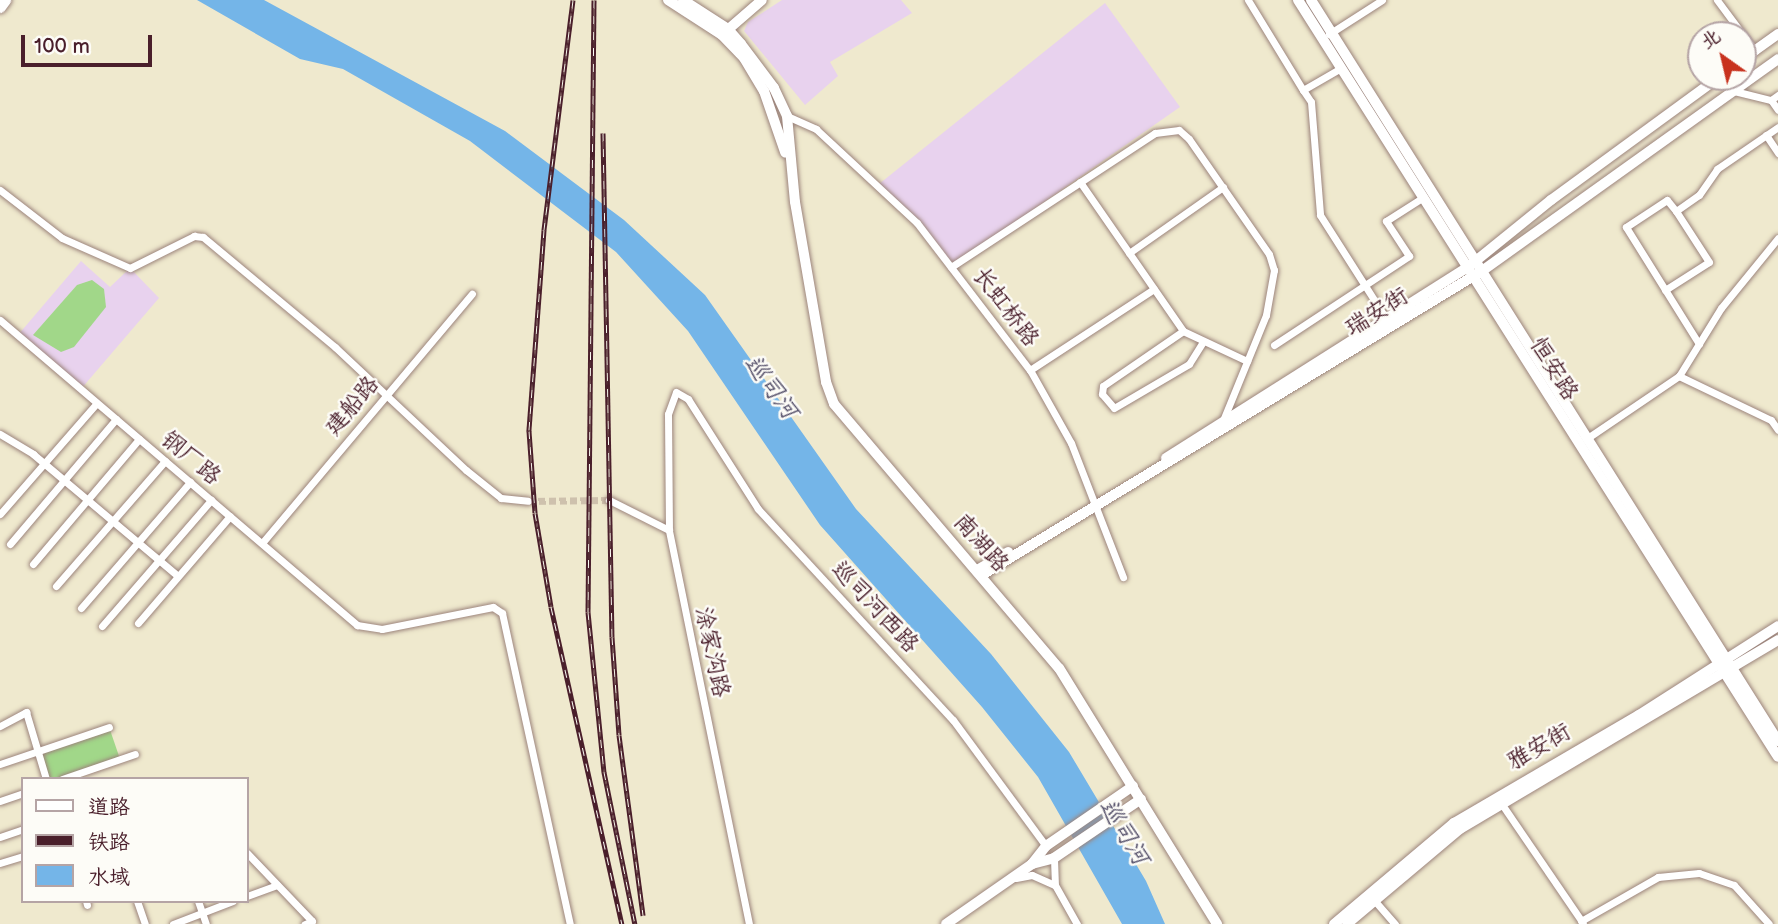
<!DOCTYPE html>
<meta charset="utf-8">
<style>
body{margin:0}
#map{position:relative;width:1778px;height:924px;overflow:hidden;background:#efe9ce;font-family:"Balsamiq Sans","LXGW WenKai TC",sans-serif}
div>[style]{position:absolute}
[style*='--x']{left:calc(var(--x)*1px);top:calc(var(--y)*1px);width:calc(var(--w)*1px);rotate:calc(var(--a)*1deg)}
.built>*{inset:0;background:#e8d2ee}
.green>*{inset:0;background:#a1d789}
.water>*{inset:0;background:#74b5e8}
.street-tunnel>*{height:7px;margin-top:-3.5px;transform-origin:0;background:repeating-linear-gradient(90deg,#cec1ad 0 7px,transparent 0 10.5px)}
.roads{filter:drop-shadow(0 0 2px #9c847c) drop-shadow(0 0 2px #9c847c)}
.street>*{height:7px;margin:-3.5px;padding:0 3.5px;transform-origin:3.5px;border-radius:3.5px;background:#fff}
.secondary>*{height:10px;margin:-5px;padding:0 5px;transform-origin:5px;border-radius:5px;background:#fff}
.primary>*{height:12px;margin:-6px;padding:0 6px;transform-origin:6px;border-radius:6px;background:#fff}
.rail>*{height:5px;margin-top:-2.5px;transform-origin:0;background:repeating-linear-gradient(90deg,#fdfcf7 0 8px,#4a1f2b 0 16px);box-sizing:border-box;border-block:2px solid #4a1f2b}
span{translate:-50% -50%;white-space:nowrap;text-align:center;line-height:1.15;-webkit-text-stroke:5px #fdfcf7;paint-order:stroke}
.street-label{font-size:23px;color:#4a1f2b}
.water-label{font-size:24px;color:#59546d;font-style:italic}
.legend{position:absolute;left:21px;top:777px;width:228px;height:126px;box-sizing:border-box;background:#fdfcf7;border:2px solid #b5a4a5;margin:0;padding:9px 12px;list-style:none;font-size:21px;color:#4a1f2b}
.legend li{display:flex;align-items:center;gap:14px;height:35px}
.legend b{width:35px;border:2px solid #b5a4a5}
.north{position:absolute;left:1687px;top:21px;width:70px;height:70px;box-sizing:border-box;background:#fdfcf7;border:2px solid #b5a4a5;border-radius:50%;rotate:326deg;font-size:19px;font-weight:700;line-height:28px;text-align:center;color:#4a1f2b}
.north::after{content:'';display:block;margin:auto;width:24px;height:32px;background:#c8321e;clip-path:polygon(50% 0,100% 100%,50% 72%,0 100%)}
.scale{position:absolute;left:21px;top:35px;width:131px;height:32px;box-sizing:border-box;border:4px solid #4a1f2b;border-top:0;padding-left:9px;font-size:21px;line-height:24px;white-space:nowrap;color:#4a1f2b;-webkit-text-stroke:5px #fdfcf7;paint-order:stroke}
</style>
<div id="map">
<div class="built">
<div style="clip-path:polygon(782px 0,901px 0,912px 13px,830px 62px,838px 76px,805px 105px,744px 31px,748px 22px)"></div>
<div style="clip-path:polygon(1105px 3px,1180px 107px,951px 267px,879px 184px)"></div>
<div style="clip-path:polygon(81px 261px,110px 287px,130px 268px,159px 298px,81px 389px,18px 335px)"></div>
</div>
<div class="green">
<div style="clip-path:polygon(92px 280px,104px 289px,106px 307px,74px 347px,61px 352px,33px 335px,77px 285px)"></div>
<div style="clip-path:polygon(109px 727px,120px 759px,62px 779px,46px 779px,38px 751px)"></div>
</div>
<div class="water">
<div style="clip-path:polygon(197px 0,264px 0,505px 131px,624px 220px,705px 295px,856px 509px,991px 654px,1069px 752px,1146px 881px,1165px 924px,1122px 924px,1038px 777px,982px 707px,820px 525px,688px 331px,616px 252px,470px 141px,343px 69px,300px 59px)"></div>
</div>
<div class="street-tunnel">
<div style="--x:528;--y:501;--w:81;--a:-0.7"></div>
</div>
<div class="roads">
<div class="street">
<div style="--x:1248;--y:0;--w:105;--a:58.6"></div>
<div style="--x:1717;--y:0;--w:64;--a:53.3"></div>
<div style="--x:1329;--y:34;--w:63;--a:-32.7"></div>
<div style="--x:1341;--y:68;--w:44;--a:149.9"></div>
<div style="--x:1303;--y:90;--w:14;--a:56"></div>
<div style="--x:1311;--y:102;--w:113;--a:85.4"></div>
<div style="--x:1320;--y:215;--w:125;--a:57.5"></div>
<div style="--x:1734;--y:91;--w:38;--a:14"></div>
<div style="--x:1771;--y:100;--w:9;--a:-36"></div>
<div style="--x:1771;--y:100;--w:12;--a:55"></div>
<div style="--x:787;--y:116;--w:32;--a:24"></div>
<div style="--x:816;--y:129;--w:138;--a:42.9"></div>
<div style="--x:917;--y:223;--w:185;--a:52.5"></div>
<div style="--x:1030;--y:370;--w:84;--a:60.7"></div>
<div style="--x:1071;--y:443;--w:144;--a:68.8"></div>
<div style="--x:1766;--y:135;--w:22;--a:56"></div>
<div style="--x:1080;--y:182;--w:181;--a:55.3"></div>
<div style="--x:1183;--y:331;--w:71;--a:25.1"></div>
<div style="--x:0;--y:190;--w:78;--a:37.7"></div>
<div style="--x:62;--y:238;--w:74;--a:23.8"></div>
<div style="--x:130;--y:268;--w:72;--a:-26.6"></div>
<div style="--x:194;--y:236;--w:9;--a:6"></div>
<div style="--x:203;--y:237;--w:172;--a:39.8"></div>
<div style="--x:335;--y:347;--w:180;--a:43.2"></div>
<div style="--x:466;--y:470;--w:45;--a:38.7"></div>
<div style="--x:501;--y:498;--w:27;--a:6"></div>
<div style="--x:1129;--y:253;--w:115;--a:-35.1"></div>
<div style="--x:951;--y:267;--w:244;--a:-33.3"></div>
<div style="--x:1155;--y:133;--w:24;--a:-7"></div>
<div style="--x:1179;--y:130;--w:13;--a:42"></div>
<div style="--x:1189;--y:139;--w:140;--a:55.2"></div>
<div style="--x:1269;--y:254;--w:17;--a:73"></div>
<div style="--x:1274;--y:270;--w:46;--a:100.1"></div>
<div style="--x:1266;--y:315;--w:117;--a:112.2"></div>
<div style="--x:1665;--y:290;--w:52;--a:-32.5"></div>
<div style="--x:1709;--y:262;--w:61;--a:-122.9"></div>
<div style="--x:0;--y:320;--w:470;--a:40.5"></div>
<div style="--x:357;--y:625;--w:25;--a:9"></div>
<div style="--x:382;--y:629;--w:113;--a:-11.2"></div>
<div style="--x:493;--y:607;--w:11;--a:34"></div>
<div style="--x:502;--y:613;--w:318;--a:77.7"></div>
<div style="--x:1183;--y:331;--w:97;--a:145.5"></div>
<div style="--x:1103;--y:386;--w:8;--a:97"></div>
<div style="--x:1102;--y:394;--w:18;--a:49"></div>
<div style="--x:1114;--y:408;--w:87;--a:-30.4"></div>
<div style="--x:1189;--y:364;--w:25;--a:-58"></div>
<div style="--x:1699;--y:344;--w:138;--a:-122"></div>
<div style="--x:1626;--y:227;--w:49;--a:-33.4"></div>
<div style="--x:1667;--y:200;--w:14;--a:51"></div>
<div style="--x:1676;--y:211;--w:28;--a:-35"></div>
<div style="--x:1699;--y:195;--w:32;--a:-55"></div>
<div style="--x:1717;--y:169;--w:74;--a:-34.5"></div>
<div style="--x:1274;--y:345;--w:162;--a:-33.4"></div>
<div style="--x:1409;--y:256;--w:42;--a:-123.3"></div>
<div style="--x:1386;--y:221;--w:43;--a:-32.6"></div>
<div style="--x:1030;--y:370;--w:148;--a:-33.2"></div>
<div style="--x:1679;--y:376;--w:102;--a:25.6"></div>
<div style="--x:1771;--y:420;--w:12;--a:55"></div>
<div style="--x:0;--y:434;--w:39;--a:31"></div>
<div style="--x:33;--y:454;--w:189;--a:40.1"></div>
<div style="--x:1586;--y:439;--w:112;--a:-34.1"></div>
<div style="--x:1679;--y:376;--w:80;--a:-58.3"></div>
<div style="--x:1721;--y:308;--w:90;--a:-50.8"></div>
<div style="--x:609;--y:500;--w:67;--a:26.6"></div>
<div style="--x:0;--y:514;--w:147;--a:-48.9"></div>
<div style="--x:262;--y:543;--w:326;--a:-49.9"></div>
<div style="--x:10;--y:544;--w:164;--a:-49.7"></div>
<div style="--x:33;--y:564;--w:164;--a:-49.7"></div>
<div style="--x:56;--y:586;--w:166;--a:-48.9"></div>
<div style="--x:81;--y:608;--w:167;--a:-49.1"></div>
<div style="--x:138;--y:623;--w:141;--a:-49.3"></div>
<div style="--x:102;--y:626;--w:167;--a:-49.1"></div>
<div style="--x:0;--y:726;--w:30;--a:-28"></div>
<div style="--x:26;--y:712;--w:70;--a:73.4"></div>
<div style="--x:0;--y:764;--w:115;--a:-18.7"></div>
<div style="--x:62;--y:779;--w:77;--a:-18.9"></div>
<div style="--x:0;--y:801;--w:24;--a:-19"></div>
<div style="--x:1501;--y:803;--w:145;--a:55.7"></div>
<div style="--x:0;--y:837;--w:24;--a:-19"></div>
<div style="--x:247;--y:853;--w:94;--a:46.3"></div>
<div style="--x:312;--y:921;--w:8;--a:157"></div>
<div style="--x:1054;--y:858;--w:27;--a:88"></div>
<div style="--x:1055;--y:885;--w:45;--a:60.6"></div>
<div style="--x:0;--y:863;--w:24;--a:-17"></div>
<div style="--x:1016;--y:878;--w:16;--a:-11"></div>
<div style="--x:1032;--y:875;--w:24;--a:24"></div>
<div style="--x:247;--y:896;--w:32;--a:-20"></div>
<div style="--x:1374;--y:900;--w:32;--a:49"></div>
<div style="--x:86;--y:901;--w:4;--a:76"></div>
<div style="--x:137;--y:901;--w:24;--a:71"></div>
<div style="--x:198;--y:901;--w:24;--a:71"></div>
<div style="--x:1581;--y:921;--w:89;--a:-29.7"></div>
<div style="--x:1658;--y:877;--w:41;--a:-5.6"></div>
<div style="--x:1699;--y:873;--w:37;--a:19"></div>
<div style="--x:1734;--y:885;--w:52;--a:48.1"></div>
<div style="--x:173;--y:924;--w:64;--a:-21"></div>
<div style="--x:749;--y:924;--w:402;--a:-101.5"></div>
<div style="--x:669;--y:530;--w:116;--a:-90.5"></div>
<div style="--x:668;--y:414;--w:23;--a:-70"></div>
<div style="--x:676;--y:392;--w:14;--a:30"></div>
<div style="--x:688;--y:399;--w:130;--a:57.5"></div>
<div style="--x:758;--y:509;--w:287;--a:47.3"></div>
<div style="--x:953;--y:720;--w:157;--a:53.6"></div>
</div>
<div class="secondary">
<div style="--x:668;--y:0;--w:64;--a:32.9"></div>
<div style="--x:722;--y:35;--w:32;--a:46"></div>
<div style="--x:744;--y:58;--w:39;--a:59"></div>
<div style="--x:764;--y:91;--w:65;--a:71"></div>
<div style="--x:683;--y:0;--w:54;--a:32.8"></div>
<div style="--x:728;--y:29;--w:20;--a:49"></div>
<div style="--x:741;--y:44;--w:55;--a:53.1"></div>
<div style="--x:774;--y:88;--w:31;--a:65"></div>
<div style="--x:787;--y:116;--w:86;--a:84.7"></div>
<div style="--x:795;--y:202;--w:183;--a:80.2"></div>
<div style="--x:826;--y:382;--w:23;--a:70"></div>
<div style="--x:834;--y:404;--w:347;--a:49.6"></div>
<div style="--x:1059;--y:668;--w:301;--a:58.3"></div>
<div style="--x:1298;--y:0;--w:896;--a:57.62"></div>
<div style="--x:1311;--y:0;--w:876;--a:57.78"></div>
<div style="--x:724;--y:33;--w:50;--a:-41"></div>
<div style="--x:1743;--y:59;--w:43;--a:-35.5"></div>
<div style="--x:1166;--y:458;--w:356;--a:-32.3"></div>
<div style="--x:1467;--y:268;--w:108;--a:-39"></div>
<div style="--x:1551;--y:200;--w:208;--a:-36.2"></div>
<div style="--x:977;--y:570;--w:36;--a:-30"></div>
<div style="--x:982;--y:575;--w:585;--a:-31.3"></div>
<div style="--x:1482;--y:271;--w:364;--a:-35.6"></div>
<div style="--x:1133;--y:786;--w:106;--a:145.4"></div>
<div style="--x:1046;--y:846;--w:23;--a:128"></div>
<div style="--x:1032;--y:864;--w:23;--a:-15"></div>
<div style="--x:1054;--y:858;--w:105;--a:-34.1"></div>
<div style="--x:946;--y:924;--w:105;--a:-34.9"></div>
<div style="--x:1334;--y:924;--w:157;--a:-40.1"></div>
<div style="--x:1454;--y:823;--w:214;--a:-30.3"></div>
<div style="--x:1639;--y:715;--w:165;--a:-32.6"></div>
<div style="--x:1347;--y:924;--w:148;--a:-40.1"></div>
<div style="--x:1460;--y:829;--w:370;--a:-30.7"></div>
</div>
<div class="primary">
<div style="--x:0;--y:7;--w:9;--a:-54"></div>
</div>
</div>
<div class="rail">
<div style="--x:573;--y:0;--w:232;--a:97.2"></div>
<div style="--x:544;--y:230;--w:202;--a:94.3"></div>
<div style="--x:529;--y:431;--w:82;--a:85.8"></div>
<div style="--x:535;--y:513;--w:95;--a:80.3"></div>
<div style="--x:551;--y:607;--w:325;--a:77.4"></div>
<div style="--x:594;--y:0;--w:612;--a:90.56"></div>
<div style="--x:588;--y:612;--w:161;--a:84.3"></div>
<div style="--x:604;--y:772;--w:155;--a:78.5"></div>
<div style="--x:603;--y:133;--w:504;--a:88.98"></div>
<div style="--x:612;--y:637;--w:98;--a:85.9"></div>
<div style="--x:619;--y:735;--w:182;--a:82.4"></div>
</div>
<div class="street-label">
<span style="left:1006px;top:307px;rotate:53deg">长虹桥路</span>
<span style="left:1377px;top:312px;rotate:-32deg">瑞安街</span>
<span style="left:1554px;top:369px;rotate:58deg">恒安路</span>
<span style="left:352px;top:406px;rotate:-50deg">建船路</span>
<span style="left:191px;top:458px;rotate:40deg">钢厂路</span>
<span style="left:981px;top:543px;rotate:48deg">南湖路</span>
<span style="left:875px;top:607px;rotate:47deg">巡司河西路</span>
<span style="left:712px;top:652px;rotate:78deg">涂家沟路</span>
<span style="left:1539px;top:747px;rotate:-30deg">雅安街</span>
</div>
<div class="water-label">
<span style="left:771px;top:387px;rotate:54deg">巡司河</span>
<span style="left:1124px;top:832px;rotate:59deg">巡司河</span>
</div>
<ul class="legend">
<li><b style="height:9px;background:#fff"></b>道路</li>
<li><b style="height:9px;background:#4a1f2b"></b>铁路</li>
<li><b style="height:19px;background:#74b5e8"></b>水域</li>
</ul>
<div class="north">北</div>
<div class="scale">100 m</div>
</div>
